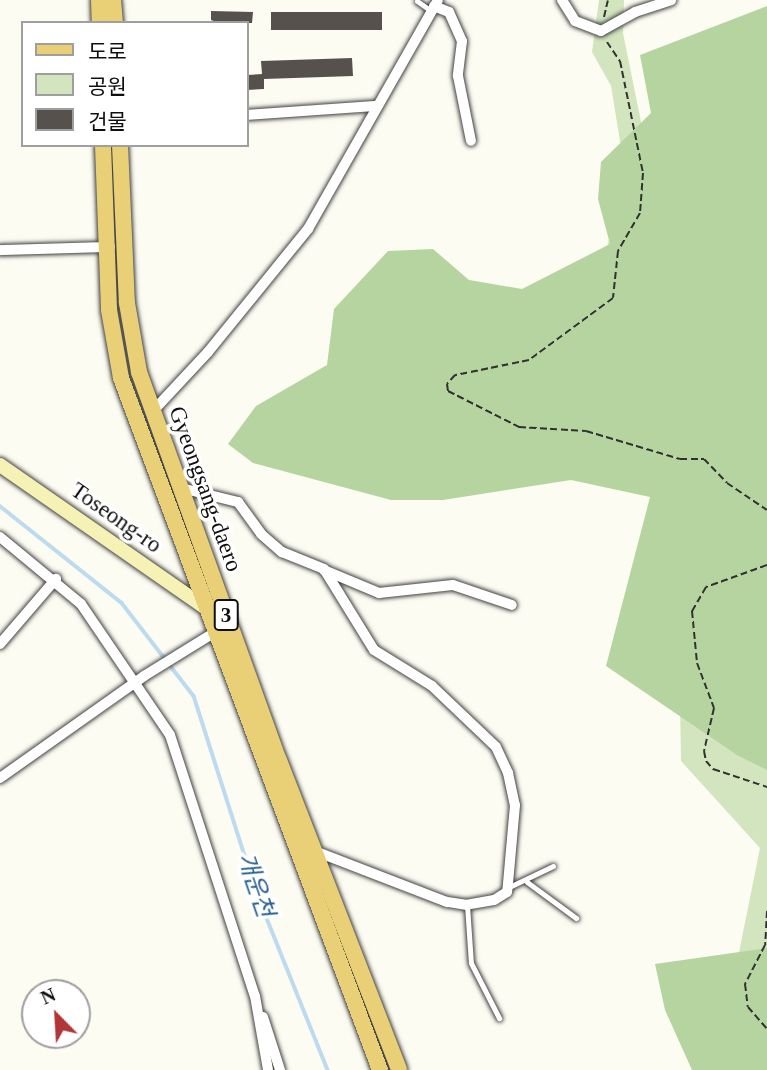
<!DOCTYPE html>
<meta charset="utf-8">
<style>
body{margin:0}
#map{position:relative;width:767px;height:1070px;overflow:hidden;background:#fdfcf3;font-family:"Times New Roman","Noto Sans KR",serif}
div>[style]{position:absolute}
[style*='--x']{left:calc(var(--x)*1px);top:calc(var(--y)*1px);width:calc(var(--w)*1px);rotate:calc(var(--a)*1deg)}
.green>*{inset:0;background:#d2e5bf}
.forest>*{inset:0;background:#b6d4a0}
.stream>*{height:3.5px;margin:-1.75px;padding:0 1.75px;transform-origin:1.75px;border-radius:1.75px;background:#bddbef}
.building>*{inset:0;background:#56514d;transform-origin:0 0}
.path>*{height:2px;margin-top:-1px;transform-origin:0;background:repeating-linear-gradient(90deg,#313131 0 7px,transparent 0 10.5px)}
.roads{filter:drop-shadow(0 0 2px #424242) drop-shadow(0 0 2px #424242)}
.lane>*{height:5px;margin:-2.5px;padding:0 2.5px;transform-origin:2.5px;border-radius:2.5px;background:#fff}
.street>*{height:10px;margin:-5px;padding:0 5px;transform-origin:5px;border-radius:5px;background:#fff}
.secondary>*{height:14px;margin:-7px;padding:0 7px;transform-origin:7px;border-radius:7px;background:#f6f1b5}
.primary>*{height:16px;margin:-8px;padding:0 8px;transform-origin:8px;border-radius:8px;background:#e9d077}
span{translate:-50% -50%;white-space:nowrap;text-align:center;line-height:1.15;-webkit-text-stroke:7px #fff;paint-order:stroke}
.shield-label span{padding:2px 5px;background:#fff;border:2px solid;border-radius:5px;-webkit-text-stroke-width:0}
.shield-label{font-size:21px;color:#0f0f0f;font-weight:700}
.street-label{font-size:23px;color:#0f0f0f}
.water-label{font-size:24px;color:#266093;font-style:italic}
.legend{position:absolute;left:21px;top:21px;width:228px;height:126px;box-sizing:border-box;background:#fff;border:2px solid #9f9f9f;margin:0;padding:9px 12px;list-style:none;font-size:21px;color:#0f0f0f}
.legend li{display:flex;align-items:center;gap:14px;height:35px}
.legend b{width:35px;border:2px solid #9f9f9f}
.north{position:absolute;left:21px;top:979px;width:70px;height:70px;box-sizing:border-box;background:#fff;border:2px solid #9f9f9f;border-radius:50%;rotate:336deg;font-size:19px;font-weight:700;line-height:28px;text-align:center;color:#0f0f0f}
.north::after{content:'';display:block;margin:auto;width:24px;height:32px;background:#b03639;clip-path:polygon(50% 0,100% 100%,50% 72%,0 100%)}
</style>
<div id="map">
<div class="green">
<div style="clip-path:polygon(599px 0,624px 0,623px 33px,652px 176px,767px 496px,767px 1070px,730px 997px,760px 848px,681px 761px,678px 589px,759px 545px,593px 306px,625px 172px,611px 86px,592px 52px)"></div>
</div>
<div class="forest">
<div style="clip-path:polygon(767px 6px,767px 770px,737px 755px,606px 666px,650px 497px,571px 480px,443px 500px,391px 500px,253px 463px,228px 444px,256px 406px,327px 365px,334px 309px,388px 251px,433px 249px,469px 280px,522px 289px,610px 244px,598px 199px,601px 162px,651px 113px,640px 55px)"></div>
<div style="clip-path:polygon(767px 948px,767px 1070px,692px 1070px,665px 1010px,655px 964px)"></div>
</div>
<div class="stream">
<div style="--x:0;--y:506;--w:156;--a:38.5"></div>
<div style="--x:122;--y:603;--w:118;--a:52.3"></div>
<div style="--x:194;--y:696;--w:210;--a:72.3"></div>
<div style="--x:258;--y:896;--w:188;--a:68.1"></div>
</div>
<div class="building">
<div style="clip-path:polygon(211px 11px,253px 12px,252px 23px,219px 23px,211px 20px)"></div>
<div style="left:382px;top:12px;width:18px;height:111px;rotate:90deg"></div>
<div style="clip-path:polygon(352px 58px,353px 76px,264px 79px,264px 89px,247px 90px,247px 75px,262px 74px,261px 61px)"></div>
</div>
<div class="path">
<div style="--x:604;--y:17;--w:17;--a:-77"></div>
<div style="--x:607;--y:42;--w:23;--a:56"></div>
<div style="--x:620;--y:61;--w:114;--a:78.4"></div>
<div style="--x:643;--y:173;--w:40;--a:94.3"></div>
<div style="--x:640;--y:213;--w:44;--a:120.1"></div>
<div style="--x:618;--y:251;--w:47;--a:96.1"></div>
<div style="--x:613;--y:298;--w:104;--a:143.6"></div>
<div style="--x:529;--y:360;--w:76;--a:168.5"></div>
<div style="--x:455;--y:375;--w:12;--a:132"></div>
<div style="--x:447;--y:384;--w:7;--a:82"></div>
<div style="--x:448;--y:391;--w:80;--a:26.9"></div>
<div style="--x:519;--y:427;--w:67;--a:3.4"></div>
<div style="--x:586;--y:431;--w:98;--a:16.6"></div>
<div style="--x:680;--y:459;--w:24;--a:0"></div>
<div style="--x:704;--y:459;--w:33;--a:46"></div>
<div style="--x:727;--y:483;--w:48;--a:34"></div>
<div style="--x:767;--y:565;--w:65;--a:160.2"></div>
<div style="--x:706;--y:587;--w:28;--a:120"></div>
<div style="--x:692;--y:611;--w:52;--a:84.5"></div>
<div style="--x:697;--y:663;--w:48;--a:69.3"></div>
<div style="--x:714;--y:708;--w:44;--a:103.1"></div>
<div style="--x:704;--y:751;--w:10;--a:79"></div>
<div style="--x:706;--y:761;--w:11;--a:49"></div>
<div style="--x:713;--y:769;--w:57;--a:18.4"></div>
<div style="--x:767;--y:911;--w:34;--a:93"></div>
<div style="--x:765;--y:945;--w:44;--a:117.1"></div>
<div style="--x:745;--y:984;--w:23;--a:83"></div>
<div style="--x:748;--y:1007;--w:29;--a:49"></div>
</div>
<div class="roads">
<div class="lane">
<div style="--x:417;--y:1;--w:16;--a:35"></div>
<div style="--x:527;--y:882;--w:61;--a:36.3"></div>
<div style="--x:507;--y:888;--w:51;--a:-25.6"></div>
<div style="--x:467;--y:905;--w:58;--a:86.1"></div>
<div style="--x:471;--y:963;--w:62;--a:63"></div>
</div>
<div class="street">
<div style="--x:562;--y:0;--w:25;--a:58"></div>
<div style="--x:575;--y:21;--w:28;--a:21"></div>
<div style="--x:601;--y:31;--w:39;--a:-29"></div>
<div style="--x:635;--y:12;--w:38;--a:-18"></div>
<div style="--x:434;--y:6;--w:16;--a:22"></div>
<div style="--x:449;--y:12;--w:32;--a:66"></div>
<div style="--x:462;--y:41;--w:35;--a:97"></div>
<div style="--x:458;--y:76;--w:66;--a:78.7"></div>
<div style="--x:247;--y:115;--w:130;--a:-4"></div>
<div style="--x:0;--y:250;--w:110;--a:-1.6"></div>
<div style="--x:153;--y:411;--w:81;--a:-47"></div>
<div style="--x:208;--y:352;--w:159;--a:-50.9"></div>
<div style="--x:308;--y:229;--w:263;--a:-60.4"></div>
<div style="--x:181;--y:488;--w:59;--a:13.8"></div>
<div style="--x:238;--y:502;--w:39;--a:54"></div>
<div style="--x:261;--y:534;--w:28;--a:41"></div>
<div style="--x:282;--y:552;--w:45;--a:22"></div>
<div style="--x:324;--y:569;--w:95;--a:58.3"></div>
<div style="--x:374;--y:650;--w:68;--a:31.8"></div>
<div style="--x:432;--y:686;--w:88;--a:43.6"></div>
<div style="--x:496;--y:747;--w:29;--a:65"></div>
<div style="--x:508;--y:773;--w:33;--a:78"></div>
<div style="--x:515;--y:805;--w:79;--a:95.1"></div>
<div style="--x:508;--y:884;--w:8;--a:97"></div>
<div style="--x:507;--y:892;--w:15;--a:148"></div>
<div style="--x:494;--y:900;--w:27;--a:170"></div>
<div style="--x:467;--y:905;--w:20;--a:-171"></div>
<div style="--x:447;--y:902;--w:142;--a:-158.9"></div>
<div style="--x:0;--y:537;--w:105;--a:39.6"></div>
<div style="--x:81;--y:604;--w:158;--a:55.8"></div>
<div style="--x:170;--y:735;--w:274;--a:72"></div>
<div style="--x:255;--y:996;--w:75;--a:80"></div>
<div style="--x:324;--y:570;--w:60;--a:22.7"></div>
<div style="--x:379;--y:593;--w:74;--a:-6.2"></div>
<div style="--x:453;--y:585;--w:62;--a:18.7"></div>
<div style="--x:0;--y:644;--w:86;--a:-49.3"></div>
<div style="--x:0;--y:778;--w:176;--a:-35.3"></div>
<div style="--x:144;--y:676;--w:89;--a:-31.7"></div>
<div style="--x:263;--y:1017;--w:56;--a:72.2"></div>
</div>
<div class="secondary">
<div style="--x:0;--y:465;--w:251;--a:34.8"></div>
</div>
<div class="primary">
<div style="--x:99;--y:0;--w:23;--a:88"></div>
<div style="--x:113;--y:0;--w:23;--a:85"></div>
<div style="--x:103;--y:145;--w:165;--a:87.9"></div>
<div style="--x:109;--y:310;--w:69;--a:80"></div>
<div style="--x:121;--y:378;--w:739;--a:69.48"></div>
<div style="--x:120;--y:145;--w:158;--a:87.5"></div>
<div style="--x:127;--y:303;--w:70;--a:80.1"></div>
<div style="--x:139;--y:372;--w:412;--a:70.2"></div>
<div style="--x:279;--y:760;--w:332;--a:68.8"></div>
</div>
</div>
<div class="shield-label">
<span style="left:226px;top:615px">3</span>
</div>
<div class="street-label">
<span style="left:205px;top:489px;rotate:70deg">Gyeongsang-daero</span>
<span style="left:116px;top:518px;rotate:35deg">Toseong-ro</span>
</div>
<div class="water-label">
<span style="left:255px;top:885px;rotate:71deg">개운천</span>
</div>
<ul class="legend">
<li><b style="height:9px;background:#e9d077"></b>도로</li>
<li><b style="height:19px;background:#d2e5bf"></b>공원</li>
<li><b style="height:19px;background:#56514d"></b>건물</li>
</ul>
<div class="north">N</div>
</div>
